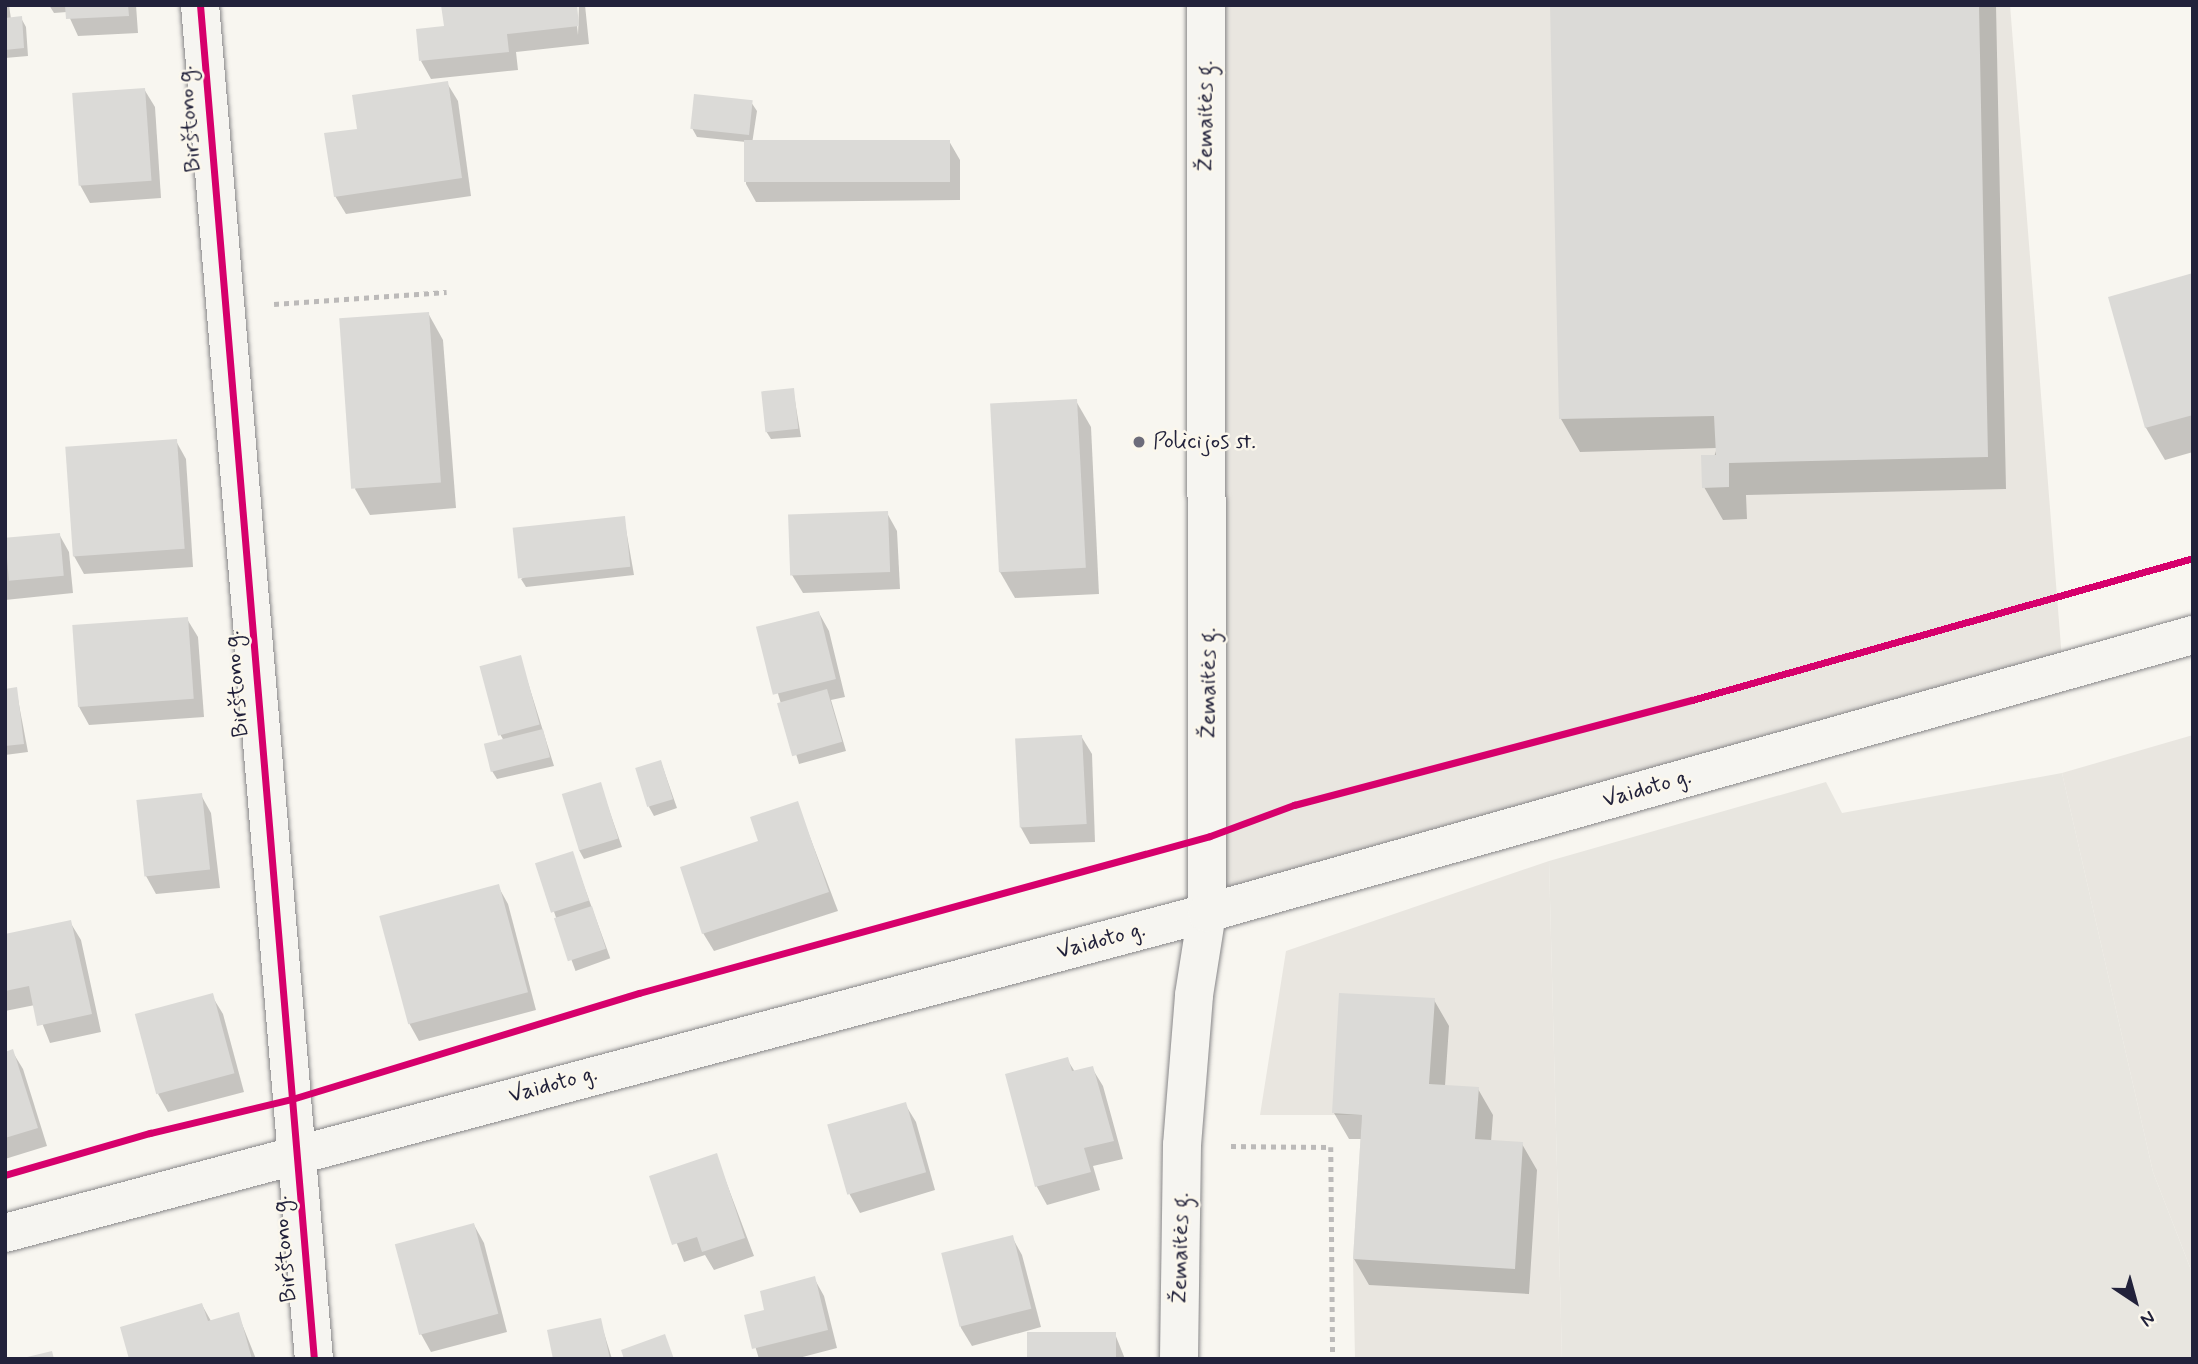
<!DOCTYPE html>
<meta charset="utf-8">
<style>
body{margin:0}
#map{position:relative;width:2198px;height:1364px;overflow:hidden;background:#f8f6f0;font-family:Mynerve,sans-serif}
div>[style]{position:absolute}
[style*='--x']{left:calc(var(--x)*1px);top:calc(var(--y)*1px);width:calc(var(--w)*1px);rotate:calc(var(--a)*1deg)}
.built>*{inset:0;background:#e9e6e0}
.green>*{inset:0;background:#e8e6e0}
.shadow>*{inset:0;background:#0003;transform-origin:0 0}
.building>*{inset:0;background:#dbdad7;transform-origin:0 0}
.path>*{height:4.5px;margin-top:-2.25px;transform-origin:0;background:repeating-linear-gradient(90deg,#bcbab9 0 5px,transparent 0 10px)}
.roads{filter:drop-shadow(0 0 2px #878688) drop-shadow(0 0 2px #878688)}
.minor>*{height:38px;margin:-19px;padding:0 19px;transform-origin:19px;border-radius:19px;background:#f6f5f1}
.secondary>*{height:38px;margin:-19px;padding:0 19px;transform-origin:19px;border-radius:19px;background:#f6f5f1}
.cycleway>*{height:7px;margin:-3.5px;padding:0 3.5px;transform-origin:3.5px;border-radius:3.5px;background:#d6006c}
.dots>*{width:19px;height:19px;translate:-50% -50%;box-sizing:border-box;border:4px solid #fbf7ec;border-radius:50%}
span{translate:-50% -50%;white-space:nowrap;text-align:center;line-height:1.15;-webkit-text-stroke:5px #fbf7ec;paint-order:stroke}
.street-label{font-size:23px;color:#22223b}
.poi-label{font-size:23px;color:#22223b}
.left{translate:0 -50%;text-align:left}
.frame{position:absolute;inset:0;border:7px solid #22223b;pointer-events:none}
.north{position:absolute;left:2100px;top:1266px;width:70px;height:70px;-webkit-text-stroke:5px #fbf7ec;paint-order:stroke;rotate:144deg;font-size:19px;font-weight:700;line-height:28px;text-align:center;color:#22223b}
.north::after{content:'';display:block;margin:auto;width:24px;height:32px;background:#22223b;clip-path:polygon(50% 0,100% 100%,50% 72%,0 100%)}
</style>
<div id="map">
<div class="built">
<div style="clip-path:polygon(1206px 5px,2010px 5px,2063px 672px,1207px 913px)"></div>
<div style="clip-path:polygon(2193px 735px,2193px 1275px,2153px 1172px,2062px 773px)"></div>
<div style="clip-path:polygon(1549px 861px,1562px 1359px,1355px 1359px,1353px 1259px,1362px 1115px,1260px 1115px,1286px 951px)"></div>
</div>
<div class="green">
<div style="clip-path:polygon(2062px 773px,2153px 1172px,2193px 1275px,2193px 1359px,1562px 1359px,1549px 861px,1826px 782px,1842px 813px)"></div>
</div>
<div class="shadow">
<div style="clip-path:polygon(5px 5px,9px 5px,11px 19px,21px 18px,26px 27px,28px 56px,5px 58px)"></div>
<div style="clip-path:polygon(49px 5px,136px 5px,138px 33px,78px 36px,67px 12px,54px 13px)"></div>
<div style="clip-path:polygon(575px 5px,578px 35px,579px 5px,585px 5px,589px 44px,516px 52px,518px 70px,431px 79px,421px 61px,446px 27px)"></div>
<div style="clip-path:polygon(1551px 5px,1996px 5px,2006px 489px,1746px 495px,1747px 519px,1723px 520px,1704px 487px,1717px 448px,1580px 452px,1561px 419px)"></div>
<div style="clip-path:polygon(447px 83px,458px 101px,471px 196px,346px 214px,335px 196px,359px 131px)"></div>
<div style="clip-path:polygon(144px 89px,155px 107px,161px 198px,90px 203px,80px 185px)"></div>
<div style="clip-path:polygon(751px 102px,757px 111px,752px 144px,949px 141px,960px 160px,960px 200px,756px 202px,746px 184px,746px 142px,697px 137px,692px 128px)"></div>
<div style="clip-path:polygon(2193px 275px,2193px 452px,2165px 460px,2146px 428px,2110px 298px)"></div>
<div style="clip-path:polygon(428px 313px,443px 340px,456px 508px,370px 515px,355px 489px)"></div>
<div style="clip-path:polygon(793px 389px,801px 437px,771px 439px,766px 431px)"></div>
<div style="clip-path:polygon(1076px 401px,1091px 427px,1099px 594px,1015px 598px,1000px 572px)"></div>
<div style="clip-path:polygon(176px 441px,186px 459px,193px 567px,84px 574px,74px 556px)"></div>
<div style="clip-path:polygon(887px 513px,897px 531px,900px 589px,803px 593px,792px 575px)"></div>
<div style="clip-path:polygon(624px 518px,634px 575px,526px 587px,521px 579px)"></div>
<div style="clip-path:polygon(59px 534px,69px 552px,73px 593px,5px 600px,5px 540px)"></div>
<div style="clip-path:polygon(819px 613px,829px 631px,845px 697px,831px 700px,846px 751px,799px 764px,758px 627px)"></div>
<div style="clip-path:polygon(187px 619px,198px 637px,204px 717px,89px 725px,79px 707px)"></div>
<div style="clip-path:polygon(520px 657px,554px 766px,497px 779px,492px 771px,504px 741px,500px 734px)"></div>
<div style="clip-path:polygon(16px 689px,28px 752px,5px 755px,5px 691px)"></div>
<div style="clip-path:polygon(1081px 736px,1092px 754px,1095px 842px,1030px 844px,1020px 826px)"></div>
<div style="clip-path:polygon(661px 762px,677px 808px,654px 816px,649px 807px)"></div>
<div style="clip-path:polygon(600px 784px,622px 847px,584px 859px,579px 850px)"></div>
<div style="clip-path:polygon(201px 795px,211px 813px,220px 888px,156px 894px,146px 876px)"></div>
<div style="clip-path:polygon(797px 803px,838px 911px,714px 951px,703px 933px,760px 843px)"></div>
<div style="left:572px;top:853px;width:112px;height:37px;rotate:70deg"></div>
<div style="clip-path:polygon(498px 886px,508px 904px,536px 1010px,419px 1041px,409px 1023px)"></div>
<div style="clip-path:polygon(70px 922px,81px 940px,101px 1032px,50px 1043px,35px 1005px,5px 1011px,5px 936px)"></div>
<div style="clip-path:polygon(212px 996px,223px 1014px,244px 1092px,168px 1112px,158px 1094px)"></div>
<div style="clip-path:polygon(1434px 1000px,1449px 1026px,1445px 1086px,1478px 1089px,1493px 1115px,1491px 1142px,1522px 1144px,1537px 1170px,1529px 1294px,1369px 1285px,1354px 1259px,1362px 1139px,1349px 1139px,1334px 1113px)"></div>
<div style="clip-path:polygon(12px 1051px,23px 1069px,47px 1146px,5px 1159px,5px 1054px)"></div>
<div style="clip-path:polygon(1067px 1059px,1075px 1072px,1092px 1068px,1103px 1086px,1123px 1159px,1093px 1166px,1100px 1190px,1047px 1205px,1037px 1187px,1007px 1075px)"></div>
<div style="clip-path:polygon(905px 1104px,916px 1122px,935px 1190px,860px 1213px,850px 1195px,829px 1126px)"></div>
<div style="clip-path:polygon(716px 1155px,754px 1256px,714px 1270px,705px 1255px,684px 1262px,651px 1177px)"></div>
<div style="clip-path:polygon(474px 1225px,484px 1243px,507px 1332px,431px 1352px,421px 1334px)"></div>
<div style="clip-path:polygon(1012px 1237px,1022px 1255px,1041px 1327px,972px 1346px,961px 1328px,943px 1255px)"></div>
<div style="clip-path:polygon(814px 1278px,824px 1296px,837px 1348px,795px 1359px,759px 1359px,746px 1316px,766px 1311px)"></div>
<div style="clip-path:polygon(202px 1305px,211px 1321px,238px 1314px,256px 1359px,131px 1359px)"></div>
<div style="clip-path:polygon(600px 1320px,612px 1359px,555px 1359px)"></div>
<div style="clip-path:polygon(1115px 1334px,1125px 1359px,1029px 1359px)"></div>
</div>
<div class="building">
<div style="clip-path:polygon(65px 5px,128px 5px,129px 16px,66px 19px)"></div>
<div style="clip-path:polygon(441px 5px,577px 5px,579px 26px,507px 34px,509px 52px,419px 61px,416px 29px,444px 26px)"></div>
<div style="clip-path:polygon(1550px 5px,1979px 5px,1988px 457px,1729px 463px,1729px 487px,1702px 488px,1701px 455px,1716px 455px,1714px 416px,1559px 419px)"></div>
<div style="clip-path:polygon(22px 16px,24px 48px,5px 50px,5px 18px)"></div>
<div style="clip-path:polygon(448px 81px,462px 178px,334px 197px,324px 133px,357px 129px,352px 95px)"></div>
<div style="left:145px;top:88px;width:93px;height:73px;rotate:86deg"></div>
<div style="left:694px;top:94px;width:59px;height:35px;rotate:6deg"></div>
<div style="left:950px;top:140px;width:42px;height:206px;rotate:90deg"></div>
<div style="clip-path:polygon(2193px 273px,2193px 415px,2145px 428px,2108px 297px)"></div>
<div style="left:429px;top:312px;width:171px;height:90px;rotate:86deg"></div>
<div style="left:794px;top:388px;width:41px;height:33px;rotate:84deg"></div>
<div style="left:1077px;top:399px;width:169px;height:87px;rotate:87deg"></div>
<div style="left:177px;top:439px;width:110px;height:112px;rotate:86deg"></div>
<div style="left:888px;top:511px;width:61px;height:100px;rotate:88deg"></div>
<div style="left:625px;top:516px;width:51px;height:113px;rotate:84deg"></div>
<div style="left:60px;top:533px;width:43px;height:55px;rotate:85deg"></div>
<div style="left:819px;top:611px;width:70px;height:65px;rotate:76deg"></div>
<div style="left:188px;top:617px;width:82px;height:116px;rotate:86deg"></div>
<div style="left:521px;top:655px;width:72px;height:43px;rotate:75deg"></div>
<div style="clip-path:polygon(17px 687px,24px 744px,5px 746px,5px 689px)"></div>
<div style="left:827px;top:689px;width:55px;height:52px;rotate:74deg"></div>
<div style="left:543px;top:729px;width:29px;height:61px;rotate:76deg"></div>
<div style="left:1082px;top:735px;width:89px;height:67px;rotate:87deg"></div>
<div style="left:661px;top:760px;width:41px;height:27px;rotate:73deg"></div>
<div style="left:601px;top:782px;width:59px;height:41px;rotate:73deg"></div>
<div style="left:202px;top:793px;width:77px;height:66px;rotate:84deg"></div>
<div style="clip-path:polygon(798px 801px,829px 892px,702px 934px,680px 867px,758px 841px,750px 817px)"></div>
<div style="left:573px;top:851px;width:52px;height:40px;rotate:72deg"></div>
<div style="left:499px;top:884px;width:112px;height:124px;rotate:75deg"></div>
<div style="left:592px;top:906px;width:45px;height:40px;rotate:72deg"></div>
<div style="clip-path:polygon(71px 920px,92px 1014px,37px 1026px,29px 986px,5px 991px,5px 934px)"></div>
<div style="left:213px;top:993px;width:83px;height:81px;rotate:75deg"></div>
<div style="clip-path:polygon(1339px 993px,1435px 998px,1429px 1084px,1479px 1087px,1475px 1139px,1523px 1142px,1515px 1269px,1353px 1259px,1362px 1115px,1332px 1113px)"></div>
<div style="clip-path:polygon(13px 1049px,38px 1128px,5px 1138px,5px 1052px)"></div>
<div style="clip-path:polygon(1068px 1057px,1072px 1071px,1093px 1066px,1114px 1141px,1084px 1148px,1091px 1172px,1035px 1187px,1005px 1074px)"></div>
<div style="left:906px;top:1102px;width:73px;height:82px;rotate:74deg"></div>
<div style="clip-path:polygon(717px 1153px,745px 1238px,702px 1252px,697px 1237px,672px 1245px,649px 1176px)"></div>
<div style="left:474px;top:1223px;width:94px;height:82px;rotate:75deg"></div>
<div style="left:1013px;top:1235px;width:76px;height:74px;rotate:76deg"></div>
<div style="clip-path:polygon(815px 1276px,828px 1330px,752px 1349px,744px 1315px,764px 1310px,760px 1291px)"></div>
<div style="clip-path:polygon(202px 1303px,208px 1321px,239px 1312px,252px 1359px,129px 1359px,120px 1327px)"></div>
<div style="clip-path:polygon(601px 1318px,610px 1359px,553px 1359px,547px 1330px)"></div>
<div style="left:1027px;top:1332px;width:89px;height:27px"></div>
<div style="clip-path:polygon(665px 1334px,674px 1359px,624px 1359px,621px 1350px)"></div>
<div style="clip-path:polygon(52px 1351px,54px 1359px,23px 1359px,23px 1358px)"></div>
</div>
<div class="path">
<div style="--x:274;--y:304;--w:173;--a:-4"></div>
<div style="--x:1231;--y:1146;--w:100;--a:0.6"></div>
<div style="--x:1331;--y:1147;--w:212;--a:89.5"></div>
</div>
<div class="roads">
<div class="minor">
<div style="--x:200;--y:5;--w:1359;--a:85.19"></div>
<div style="--x:1179;--y:1359;--w:214;--a:-89.2"></div>
<div style="--x:1182;--y:1145;--w:150;--a:-85.4"></div>
<div style="--x:1194;--y:995;--w:83;--a:-81"></div>
</div>
<div class="secondary">
<div style="--x:1206;--y:5;--w:908;--a:89.94"></div>
<div style="--x:5;--y:1233;--w:1244;--a:-14.91"></div>
<div style="--x:1207;--y:913;--w:1024;--a:-15.75"></div>
</div>
</div>
<div class="cycleway">
<div style="--x:200;--y:5;--w:1359;--a:85.19"></div>
<div style="--x:5;--y:1175;--w:151;--a:-16.2"></div>
<div style="--x:150;--y:1133;--w:146;--a:-13.5"></div>
<div style="--x:292;--y:1099;--w:363;--a:-17"></div>
<div style="--x:639;--y:993;--w:592;--a:-15.37"></div>
<div style="--x:1210;--y:836;--w:90;--a:-20.3"></div>
<div style="--x:1294;--y:805;--w:412;--a:-14.8"></div>
<div style="--x:1692;--y:700;--w:521;--a:-15.82"></div>
</div>
<div class="dots">
<div style="left:1139px;top:442px;background:#6d6c7a"></div>
</div>
<div class="street-label">
<span style="left:1206px;top:116px;rotate:-90deg">Žemaitės g.</span>
<span style="left:190px;top:119px;rotate:-95deg">Birštono g.</span>
<span style="left:1209px;top:683px;rotate:-90deg">Žemaitės g.</span>
<span style="left:237px;top:684px;rotate:-95deg">Birštono g.</span>
<span style="left:1647px;top:789px;rotate:-16deg">Vaidoto g.</span>
<span style="left:1101px;top:941px;rotate:-15deg">Vaidoto g.</span>
<span style="left:553px;top:1085px;rotate:-15deg">Vaidoto g.</span>
<span style="left:1181px;top:1248px;rotate:-89deg">Žemaitės g.</span>
<span style="left:285px;top:1249px;rotate:-95deg">Birštono g.</span>
</div>
<div class="poi-label">
<span class="left" style="left:1153px;top:442px">Policijos st.</span>
</div>
<div class="frame"></div>
<div class="north">N</div>
</div>
